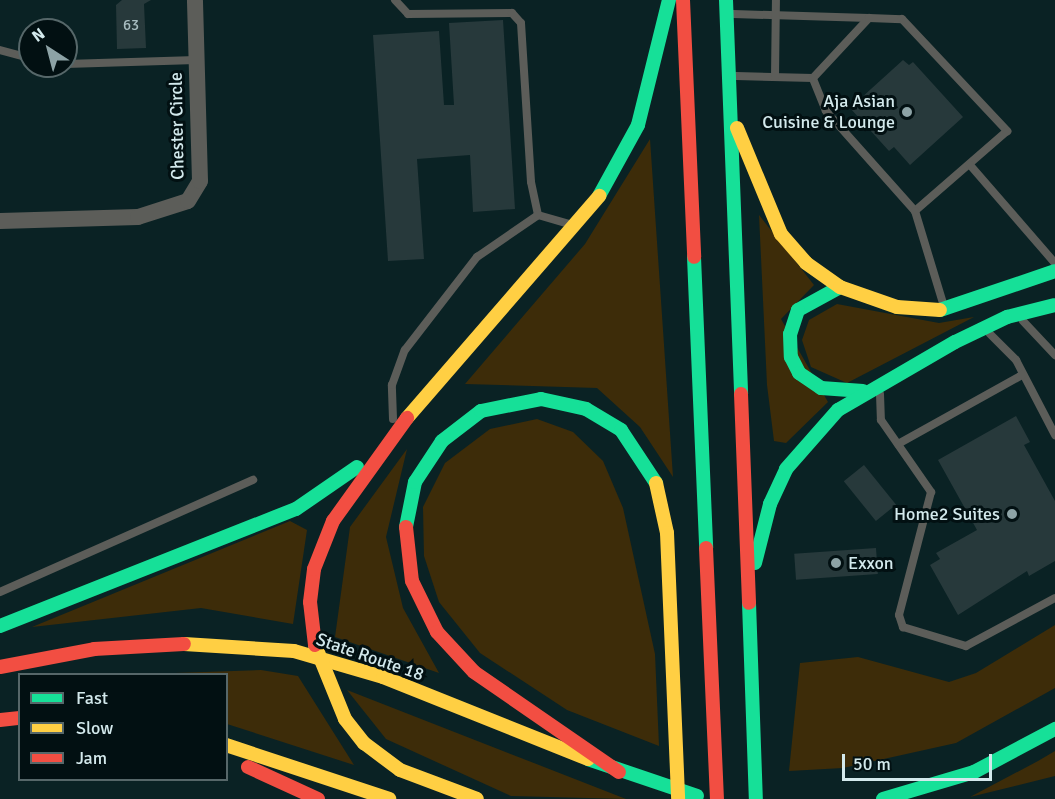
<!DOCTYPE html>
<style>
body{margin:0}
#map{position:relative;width:1055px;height:799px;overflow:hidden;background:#0a2224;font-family:Signika,sans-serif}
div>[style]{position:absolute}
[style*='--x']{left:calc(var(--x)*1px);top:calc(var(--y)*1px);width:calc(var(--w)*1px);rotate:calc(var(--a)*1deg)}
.green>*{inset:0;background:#3d2c09}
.building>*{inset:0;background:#27393b;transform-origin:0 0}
.lane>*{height:8px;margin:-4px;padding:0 4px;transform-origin:4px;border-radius:4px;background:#5c5d59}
.street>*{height:16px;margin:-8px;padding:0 8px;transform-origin:8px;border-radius:8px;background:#5c5d59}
.fast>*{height:14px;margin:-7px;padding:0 7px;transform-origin:7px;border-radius:7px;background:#16e098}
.slow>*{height:14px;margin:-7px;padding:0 7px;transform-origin:7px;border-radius:7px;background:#ffcf43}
.jam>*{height:14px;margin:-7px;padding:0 7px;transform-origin:7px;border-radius:7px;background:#f24e42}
.dots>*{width:16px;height:16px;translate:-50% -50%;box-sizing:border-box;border:3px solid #021012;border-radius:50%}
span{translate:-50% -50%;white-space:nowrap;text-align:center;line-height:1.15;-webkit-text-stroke:6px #021012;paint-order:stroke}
.number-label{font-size:15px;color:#a8bdc0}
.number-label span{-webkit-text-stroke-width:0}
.poi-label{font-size:18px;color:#d3e9ec}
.right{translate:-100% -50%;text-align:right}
.left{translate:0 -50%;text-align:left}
.street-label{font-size:18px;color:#d3e9ec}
.legend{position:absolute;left:18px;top:673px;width:210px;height:108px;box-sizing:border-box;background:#021012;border:2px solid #566769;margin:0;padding:8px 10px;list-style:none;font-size:18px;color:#d3e9ec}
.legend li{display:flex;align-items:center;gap:12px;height:30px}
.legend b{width:30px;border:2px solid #566769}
.north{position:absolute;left:18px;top:18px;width:60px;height:60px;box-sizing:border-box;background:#021012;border:2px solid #566769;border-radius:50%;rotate:324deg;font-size:16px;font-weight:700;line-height:24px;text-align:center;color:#d3e9ec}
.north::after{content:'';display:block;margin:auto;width:21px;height:27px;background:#8da3a6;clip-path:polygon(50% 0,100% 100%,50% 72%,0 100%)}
.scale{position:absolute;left:842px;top:754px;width:150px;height:27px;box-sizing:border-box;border:3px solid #d3e9ec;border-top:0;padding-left:8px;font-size:18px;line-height:21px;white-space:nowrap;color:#d3e9ec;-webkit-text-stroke:4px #021012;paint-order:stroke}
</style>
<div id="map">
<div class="green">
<div style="clip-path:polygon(650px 139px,673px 477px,640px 427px,597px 388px,465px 384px,585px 244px)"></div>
<div style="clip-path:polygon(759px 215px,814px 285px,781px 319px,828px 402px,786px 443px,774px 441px,767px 385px)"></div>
<div style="clip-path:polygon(837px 304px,939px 323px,974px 317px,847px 383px,811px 367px,802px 340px,809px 320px)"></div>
<div style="clip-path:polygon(537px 419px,573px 432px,603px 461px,623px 508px,655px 654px,659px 746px,567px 710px,480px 653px,439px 602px,424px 556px,423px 507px,445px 463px,490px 429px)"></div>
<div style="clip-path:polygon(407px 449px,386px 537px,403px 608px,439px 673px,335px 637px,350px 527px)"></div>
<div style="clip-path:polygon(290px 521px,307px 530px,293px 624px,201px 608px,32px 627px)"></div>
<div style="clip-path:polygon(1055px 625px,1055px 688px,956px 743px,843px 768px,789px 771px,800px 663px,858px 657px,949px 682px,976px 673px)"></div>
<div style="clip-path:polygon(261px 670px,298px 676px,354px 765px,227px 724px,226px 674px,145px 674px)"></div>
<div style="clip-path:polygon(347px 690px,626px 799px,511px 796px,386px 739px)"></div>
<div style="clip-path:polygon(1055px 751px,1055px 776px,970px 797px,1038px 761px)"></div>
</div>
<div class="building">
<div style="clip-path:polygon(122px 0,151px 0,144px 4px,146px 48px,117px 49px,116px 5px)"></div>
<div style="clip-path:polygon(503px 20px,515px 209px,473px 212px,470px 155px,417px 159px,424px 259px,388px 261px,373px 35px,439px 31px,444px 105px,454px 105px,449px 23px)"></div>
<div style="clip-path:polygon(903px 60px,909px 65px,913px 62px,963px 117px,910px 165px,894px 147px,889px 151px,850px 108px)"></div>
<div style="clip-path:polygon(1016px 416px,1030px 442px,1024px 445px,1055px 501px,1055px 561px,1029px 576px,1027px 571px,958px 615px,930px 565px,940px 559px,936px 553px,977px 530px,938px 460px)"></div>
<div style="left:864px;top:465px;width:51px;height:26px;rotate:51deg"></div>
<div style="left:876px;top:548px;width:26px;height:82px;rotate:86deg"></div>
</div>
<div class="lane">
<div style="--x:395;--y:0;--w:19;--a:47"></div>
<div style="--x:408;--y:14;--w:104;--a:-0.6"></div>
<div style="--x:512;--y:13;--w:13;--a:48"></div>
<div style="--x:521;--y:23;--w:159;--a:86.4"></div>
<div style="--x:531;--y:182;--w:34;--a:78"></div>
<div style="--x:538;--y:215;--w:32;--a:16"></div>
<div style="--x:733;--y:14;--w:136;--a:1.7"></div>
<div style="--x:0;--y:50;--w:31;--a:15"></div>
<div style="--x:66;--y:64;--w:130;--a:-1.8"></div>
<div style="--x:736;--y:76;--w:77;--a:1.5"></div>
<div style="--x:813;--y:78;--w:82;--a:-47"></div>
<div style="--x:869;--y:18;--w:33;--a:2"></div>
<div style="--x:902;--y:19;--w:154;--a:46.8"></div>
<div style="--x:1007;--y:131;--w:122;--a:139"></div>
<div style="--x:915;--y:211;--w:134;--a:-131.7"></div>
<div style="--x:826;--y:111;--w:35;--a:-112"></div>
<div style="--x:775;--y:77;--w:77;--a:-89.3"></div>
<div style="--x:970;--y:165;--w:130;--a:49.1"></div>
<div style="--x:915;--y:211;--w:96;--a:73.1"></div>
<div style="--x:1023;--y:321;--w:47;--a:46.7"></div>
<div style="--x:990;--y:334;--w:37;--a:45"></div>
<div style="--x:1016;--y:360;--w:85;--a:62.5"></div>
<div style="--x:880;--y:394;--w:26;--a:88"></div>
<div style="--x:881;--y:420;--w:88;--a:55.2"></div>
<div style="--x:931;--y:492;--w:127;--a:104.6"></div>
<div style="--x:899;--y:615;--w:13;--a:72"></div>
<div style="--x:903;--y:627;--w:66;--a:16.8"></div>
<div style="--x:966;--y:646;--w:101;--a:-28.3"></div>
<div style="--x:393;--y:419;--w:34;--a:-92"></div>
<div style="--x:392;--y:385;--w:37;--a:-70"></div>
<div style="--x:405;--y:350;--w:118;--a:-52.3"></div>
<div style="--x:477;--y:257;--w:74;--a:-34.5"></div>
<div style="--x:898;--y:444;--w:142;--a:-29.1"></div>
<div style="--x:0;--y:592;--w:277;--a:-23.9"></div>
</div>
<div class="street">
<div style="--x:0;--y:221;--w:138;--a:-1.7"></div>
<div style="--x:138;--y:217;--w:52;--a:-17.7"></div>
<div style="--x:188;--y:201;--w:23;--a:-59"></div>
<div style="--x:200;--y:181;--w:181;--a:-91.6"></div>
</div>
<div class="fast">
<div style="--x:726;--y:0;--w:394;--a:87.8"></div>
<div style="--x:599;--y:196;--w:81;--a:-61.2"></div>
<div style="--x:638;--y:125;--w:129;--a:-76.1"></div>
<div style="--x:694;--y:257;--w:291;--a:87.6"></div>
<div style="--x:840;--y:287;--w:48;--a:151.3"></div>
<div style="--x:798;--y:310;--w:25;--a:108"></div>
<div style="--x:790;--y:334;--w:23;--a:88"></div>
<div style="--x:791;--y:357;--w:18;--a:63"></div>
<div style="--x:799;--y:373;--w:27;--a:34"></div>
<div style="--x:821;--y:388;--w:42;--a:4.1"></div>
<div style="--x:940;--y:310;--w:121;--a:-18.7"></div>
<div style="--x:406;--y:527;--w:46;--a:-78.7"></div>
<div style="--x:415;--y:482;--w:49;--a:-56.6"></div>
<div style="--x:442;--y:441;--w:49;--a:-37.6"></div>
<div style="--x:481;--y:411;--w:61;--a:-11.3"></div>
<div style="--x:541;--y:399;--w:46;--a:12.5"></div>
<div style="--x:586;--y:409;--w:41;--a:31"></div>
<div style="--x:621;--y:430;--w:64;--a:56.6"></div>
<div style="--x:755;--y:563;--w:61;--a:-75.7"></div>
<div style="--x:770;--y:504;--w:38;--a:-65"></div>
<div style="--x:786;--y:469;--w:79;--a:-48.6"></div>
<div style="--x:838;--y:410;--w:135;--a:-30.2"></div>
<div style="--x:955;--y:342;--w:58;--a:-25.7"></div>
<div style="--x:1007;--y:317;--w:49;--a:-14"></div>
<div style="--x:749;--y:603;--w:196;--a:88"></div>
<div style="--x:0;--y:626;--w:318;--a:-21.6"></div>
<div style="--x:296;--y:509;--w:74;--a:-34.5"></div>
<div style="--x:588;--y:759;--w:115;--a:18.7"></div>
<div style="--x:883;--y:799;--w:95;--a:-16.5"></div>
<div style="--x:974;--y:772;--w:92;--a:-28"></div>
</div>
<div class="slow">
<div style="--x:737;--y:128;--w:115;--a:67.5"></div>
<div style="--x:781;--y:234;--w:38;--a:49"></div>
<div style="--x:806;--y:263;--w:42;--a:35.2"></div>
<div style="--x:840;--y:287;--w:60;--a:19.3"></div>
<div style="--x:897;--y:307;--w:43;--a:4"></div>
<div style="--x:407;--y:418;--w:294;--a:-49.1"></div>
<div style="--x:656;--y:483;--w:51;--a:77.6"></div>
<div style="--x:667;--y:533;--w:266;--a:87.6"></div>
<div style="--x:184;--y:644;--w:110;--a:3.6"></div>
<div style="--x:294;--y:651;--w:93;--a:16.3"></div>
<div style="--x:383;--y:677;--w:221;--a:21.8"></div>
<div style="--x:315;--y:645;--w:80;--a:67.9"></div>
<div style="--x:345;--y:719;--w:31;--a:52"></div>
<div style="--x:364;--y:743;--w:45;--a:36.9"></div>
<div style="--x:400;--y:770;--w:82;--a:20.6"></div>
<div style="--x:226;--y:745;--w:172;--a:18.3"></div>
</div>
<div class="jam">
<div style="--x:683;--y:0;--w:257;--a:87.5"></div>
<div style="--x:741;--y:394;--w:209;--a:87.8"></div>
<div style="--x:406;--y:527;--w:54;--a:83.7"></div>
<div style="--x:412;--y:581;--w:57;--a:63.9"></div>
<div style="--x:437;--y:632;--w:54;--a:47.2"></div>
<div style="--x:474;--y:672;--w:176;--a:34.6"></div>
<div style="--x:706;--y:548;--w:251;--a:87.5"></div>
<div style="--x:315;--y:645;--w:43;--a:-96.6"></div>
<div style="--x:310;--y:602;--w:33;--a:-83"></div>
<div style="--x:314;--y:569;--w:52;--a:-68.4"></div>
<div style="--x:333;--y:521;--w:127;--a:-54.3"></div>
<div style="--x:0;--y:667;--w:96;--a:-10.8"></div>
<div style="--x:94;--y:649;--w:90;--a:-3.2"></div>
<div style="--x:0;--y:720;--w:20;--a:-6"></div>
<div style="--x:248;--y:767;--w:77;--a:24.6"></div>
</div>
<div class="dots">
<div style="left:907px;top:112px;background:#8da3a6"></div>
<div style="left:1012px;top:514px;background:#8da3a6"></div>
<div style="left:836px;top:563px;background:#8da3a6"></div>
</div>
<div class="number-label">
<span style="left:131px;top:26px">63</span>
</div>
<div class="poi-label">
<span class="right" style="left:895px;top:112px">Aja Asian<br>Cuisine &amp; Lounge</span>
<span class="right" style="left:1000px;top:514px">Home2 Suites</span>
<span class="left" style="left:848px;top:563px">Exxon</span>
</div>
<div class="street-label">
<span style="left:177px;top:126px;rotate:-91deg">Chester Circle</span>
<span style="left:370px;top:657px;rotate:19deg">State Route 18</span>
</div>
<ul class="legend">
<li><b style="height:8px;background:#16e098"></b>Fast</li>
<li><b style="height:8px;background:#ffcf43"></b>Slow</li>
<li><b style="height:8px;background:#f24e42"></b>Jam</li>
</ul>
<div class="north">N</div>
<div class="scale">50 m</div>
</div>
